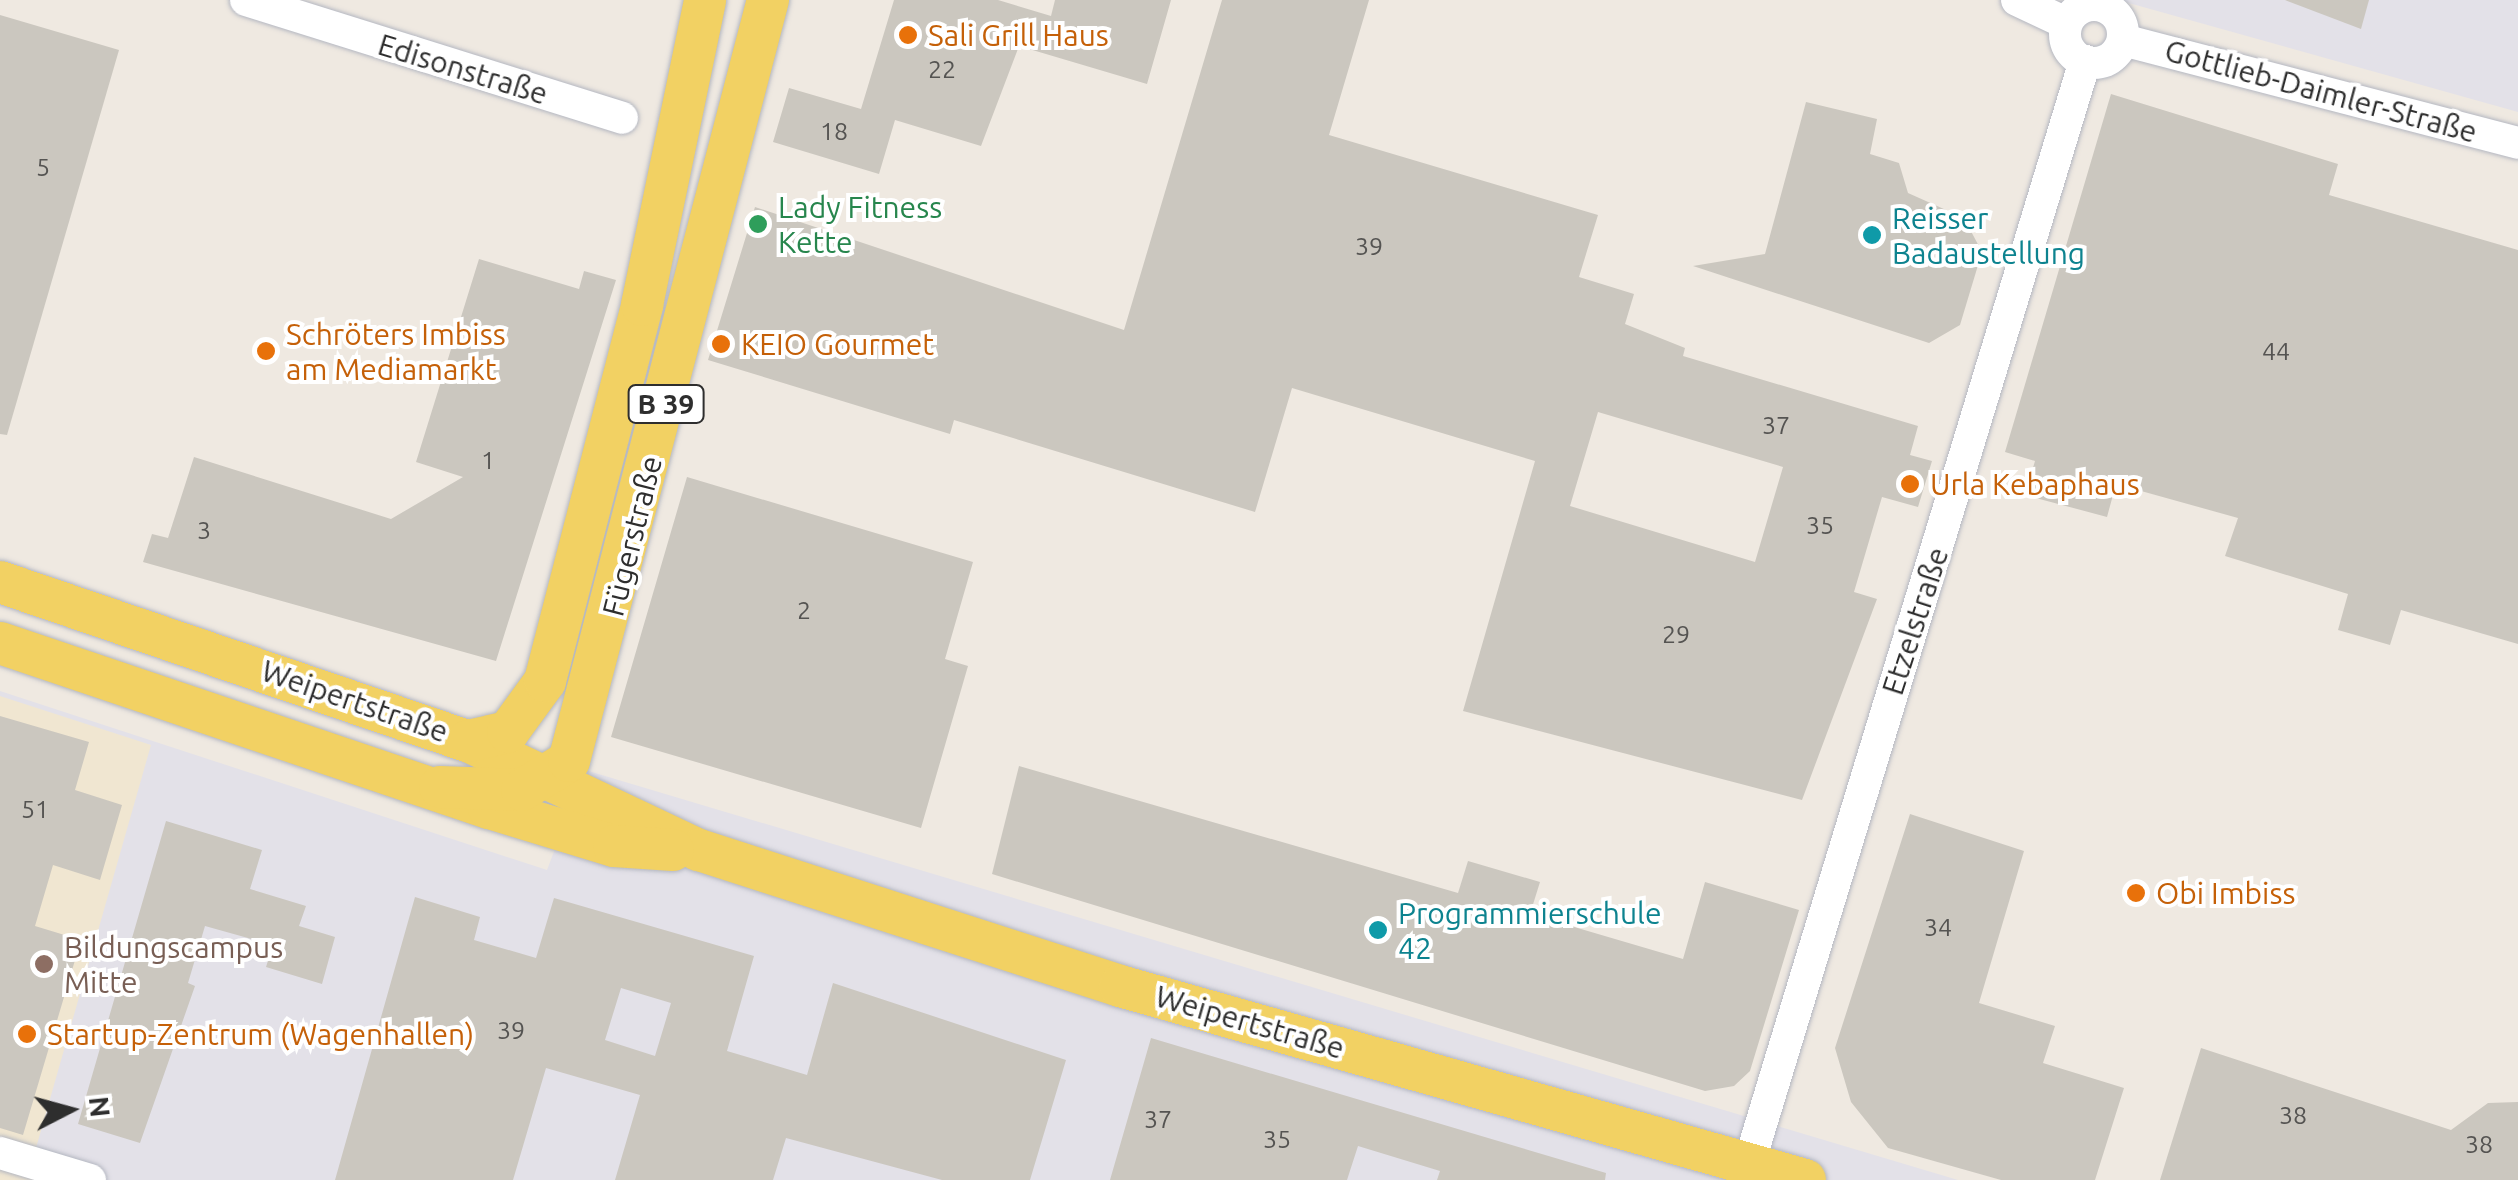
<!DOCTYPE html>
<meta charset="utf-8">
<style>
body{margin:0}
#map{position:relative;width:2518px;height:1180px;overflow:hidden;background:#efe9e1;font-family:Ubuntu,sans-serif}
div>[style]{position:absolute}
[style*='--x']{left:calc(var(--x)*1px);top:calc(var(--y)*1px);width:calc(var(--w)*1px);rotate:calc(var(--a)*1deg)}
.industrial>*{inset:0;background:#e3e1e8}
.education>*{inset:0;background:#f0e6d1}
.building>*{inset:0;background:#cbc7bf}
.roads{filter:drop-shadow(0 0 2px #b4b7c1) drop-shadow(0 0 2px #b4b7c1)}
.minor>*{height:32px;margin:-16px;padding:0 16px;transform-origin:16px;border-radius:16px;background:#fff}
.minor>.ring{margin:-16px;padding:0;box-sizing:content-box;background:none;border:32px solid #fff;border-radius:50%}
.major>*{height:42px;margin:-21px;padding:0 21px;transform-origin:21px;border-radius:21px;background:#f2d163}
.dots>*{width:28px;height:28px;translate:-50% -50%;box-sizing:border-box;border:5px solid #fff;border-radius:50%}
span{translate:-50% -50%;white-space:nowrap;text-align:center;line-height:1.15;-webkit-text-stroke:8px #fff;paint-order:stroke}
.number-label{font-size:25px;color:#555452}
.number-label span{-webkit-text-stroke-width:0}
.shield-label span{padding:2px 8px;background:#fff;border:2px solid;border-radius:8px;-webkit-text-stroke-width:0}
.shield-label{font-size:28px;color:#2e2e2e;font-weight:700}
.food-label{font-size:30px;color:#c56008}
.left{translate:0 -50%;text-align:left}
.street-label{font-size:30px;color:#2e2e2e}
.leisure-label{font-size:30px;color:#27864d}
.culture-label{font-size:30px;color:#0d838f}
.education-label{font-size:30px;color:#785e54}
.north{position:absolute;left:20px;top:1060px;width:100px;height:100px;-webkit-text-stroke:8px #fff;paint-order:stroke;rotate:84deg;font-size:28px;font-weight:700;line-height:40px;text-align:center;color:#2e2e2e}
.north::after{content:'';display:block;margin:auto;width:35px;height:45px;background:#2e2e2e;clip-path:polygon(50% 0,100% 100%,50% 72%,0 100%)}
</style>
<div id="map">
<div class="industrial">
<div style="clip-path:polygon(2118px 0,2518px 0,2518px 112px)"></div>
<div style="clip-path:polygon(0 691px,547px 870px,585px 770px,1958px 1180px,0 1180px)"></div>
</div>
<div class="education">
<div style="clip-path:polygon(0 696px,151px 745px,28px 1176px,39px 1180px,0 1180px)"></div>
</div>
<div class="building">
<div style="clip-path:polygon(894px 0,998px 0,1051px 16px,1055px 0,1171px 0,1147px 84px,1019px 46px,981px 146px,895px 120px,879px 174px,773px 142px,789px 88px,861px 109px)"></div>
<div style="clip-path:polygon(evenodd,1222px 0,1369px 0,1329px 135px,1598px 215px,1579px 277px,1634px 294px,1625px 324px,1685px 348px,1683px 356px,1918px 426px,1910px 455px,1932px 461px,1918px 507px,1882px 497px,1854px 592px,1877px 599px,1802px 800px,1463px 711px,1535px 461px,1292px 388px,1255px 512px,954px 420px,950px 434px,708px 360px,755px 207px,1124px 330px,1222px 0,1598px 412px,1783px 467px,1755px 562px,1570px 506px,1598px 412px)"></div>
<div style="clip-path:polygon(2285px 0,2369px 0,2361px 29px)"></div>
<div style="clip-path:polygon(0 15px,119px 50px,7px 435px,0 434px)"></div>
<div style="clip-path:polygon(2111px 94px,2338px 164px,2329px 195px,2518px 250px,2518px 644px,2401px 610px,2390px 645px,2338px 630px,2348px 594px,2225px 556px,2238px 518px,2116px 484px,2107px 517px,2025px 495px,2035px 461px,2005px 452px)"></div>
<div style="clip-path:polygon(1806px 102px,1877px 119px,1870px 154px,1899px 163px,1908px 193px,1964px 218px,1982px 252px,1960px 325px,1929px 343px,1693px 266px,1765px 254px)"></div>
<div style="clip-path:polygon(479px 259px,579px 289px,584px 271px,616px 280px,496px 661px,143px 562px,152px 534px,168px 538px,194px 457px,391px 519px,463px 477px,416px 462px)"></div>
<div style="clip-path:polygon(687px 477px,973px 562px,945px 659px,968px 666px,921px 828px,611px 737px)"></div>
<div style="clip-path:polygon(0 716px,89px 742px,75px 790px,122px 805px,100px 880px,53px 865px,35px 926px,81px 940px,23px 1135px,0 1128px)"></div>
<div style="clip-path:polygon(1019px 766px,1458px 893px,1468px 861px,1540px 882px,1530px 914px,1683px 959px,1705px 882px,1799px 910px,1750px 1071px,1734px 1086px,1705px 1091px,992px 874px)"></div>
<div style="clip-path:polygon(1910px 814px,2024px 851px,1979px 1003px,2055px 1026px,2043px 1063px,2124px 1088px,2095px 1180px,2001px 1180px,1888px 1148px,1851px 1102px,1835px 1048px)"></div>
<div style="clip-path:polygon(166px 821px,262px 850px,250px 889px,306px 906px,299px 926px,335px 937px,322px 984px,266px 967px,273px 945px,205px 926px,188px 983px,195px 986px,140px 1143px,78px 1124px)"></div>
<div style="clip-path:polygon(evenodd,415px 897px,480px 917px,474px 940px,536px 958px,554px 898px,754px 956px,727px 1051px,807px 1075px,833px 983px,1066px 1060px,1030px 1180px,942px 1180px,786px 1138px,773px 1180px,615px 1180px,640px 1095px,546px 1068px,513px 1180px,335px 1180px,415px 897px,621px 988px,671px 1003px,655px 1056px,605px 1040px,621px 988px)"></div>
<div style="clip-path:polygon(1151px 1038px,1606px 1173px,1605px 1180px,1437px 1180px,1440px 1171px,1358px 1146px,1347px 1180px,1110px 1180px)"></div>
<div style="clip-path:polygon(2201px 1048px,2451px 1130px,2488px 1103px,2518px 1102px,2518px 1180px,2160px 1180px)"></div>
</div>
<div class="roads">
<div class="minor">
<div style="--x:246;--y:0;--w:394;--a:17.4"></div>
<div style="--x:2017;--y:0;--w:54;--a:25.1"></div>
<div class="ring" style="left:2065px;top:5px;width:26px;height:26px"></div>
<div style="--x:2123;--y:40;--w:408;--a:14.6"></div>
<div style="--x:0;--y:1153;--w:94;--a:16.7"></div>
<div style="--x:1744;--y:1180;--w:1170;--a:-73.05"></div>
</div>
<div class="major">
<div style="--x:0;--y:582;--w:494;--a:18.8"></div>
<div style="--x:468;--y:741;--w:255;--a:25.3"></div>
<div style="--x:699;--y:850;--w:442;--a:17.9"></div>
<div style="--x:1120;--y:986;--w:712;--a:15.81"></div>
<div style="--x:0;--y:643;--w:516;--a:18.65"></div>
<div style="--x:489;--y:808;--w:131;--a:16.9"></div>
<div style="--x:614;--y:846;--w:59;--a:3.9"></div>
<div style="--x:468;--y:741;--w:41;--a:-12.7"></div>
<div style="--x:508;--y:732;--w:63;--a:-54"></div>
<div style="--x:545;--y:681;--w:388;--a:-75.5"></div>
<div style="--x:642;--y:305;--w:311;--a:-78.3"></div>
<div style="--x:440;--y:787;--w:82;--a:2.1"></div>
<div style="--x:522;--y:790;--w:55;--a:-31.7"></div>
<div style="--x:569;--y:761;--w:787;--a:-75.35"></div>
</div>
</div>
<div class="dots">
<div style="left:908px;top:35px;background:#e8710a"></div>
<div style="left:758px;top:224px;background:#2e9e5b"></div>
<div style="left:1872px;top:235px;background:#0f9aa8"></div>
<div style="left:721px;top:344px;background:#e8710a"></div>
<div style="left:266px;top:351px;background:#e8710a"></div>
<div style="left:1910px;top:484px;background:#e8710a"></div>
<div style="left:2136px;top:893px;background:#e8710a"></div>
<div style="left:1378px;top:930px;background:#0f9aa8"></div>
<div style="left:44px;top:964px;background:#8d6e63"></div>
<div style="left:27px;top:1034px;background:#e8710a"></div>
</div>
<div class="number-label">
<span style="left:942px;top:69px">22</span>
<span style="left:834px;top:131px">18</span>
<span style="left:43px;top:167px">5</span>
<span style="left:1369px;top:246px">39</span>
<span style="left:2276px;top:351px">44</span>
<span style="left:1776px;top:425px">37</span>
<span style="left:488px;top:460px">1</span>
<span style="left:1820px;top:525px">35</span>
<span style="left:204px;top:530px">3</span>
<span style="left:804px;top:610px">2</span>
<span style="left:1676px;top:634px">29</span>
<span style="left:35px;top:809px">51</span>
<span style="left:1938px;top:927px">34</span>
<span style="left:511px;top:1030px">39</span>
<span style="left:2293px;top:1115px">38</span>
<span style="left:1158px;top:1119px">37</span>
<span style="left:1277px;top:1139px">35</span>
<span style="left:2479px;top:1144px">38</span>
</div>
<div class="shield-label">
<span style="left:666px;top:404px">B 39</span>
</div>
<div class="food-label">
<span class="left" style="left:928px;top:35px">Sali Grill Haus</span>
<span class="left" style="left:286px;top:351px">Schröters Imbiss<br>am Mediamarkt</span>
<span class="left" style="left:741px;top:344px">KEIO Gourmet</span>
<span class="left" style="left:1930px;top:484px">Urla Kebaphaus</span>
<span class="left" style="left:2156px;top:893px">Obi Imbiss</span>
<span class="left" style="left:47px;top:1034px">Startup-Zentrum (Wagenhallen)</span>
</div>
<div class="street-label">
<span style="left:463px;top:69px;rotate:17deg">Edisonstraße</span>
<span style="left:2321px;top:91px;rotate:15deg">Gottlieb-Daimler-Straße</span>
<span style="left:632px;top:536px;rotate:-76deg">Fügerstraße</span>
<span style="left:1915px;top:621px;rotate:-72deg">Etzelstraße</span>
<span style="left:355px;top:701px;rotate:19deg">Weipertstraße</span>
<span style="left:1250px;top:1022px;rotate:16deg">Weipertstraße</span>
</div>
<div class="leisure-label">
<span class="left" style="left:778px;top:224px">Lady Fitness<br>Kette</span>
</div>
<div class="culture-label">
<span class="left" style="left:1892px;top:235px">Reisser<br>Badaustellung</span>
<span class="left" style="left:1398px;top:930px">Programmierschule<br>42</span>
</div>
<div class="education-label">
<span class="left" style="left:64px;top:964px">Bildungscampus<br>Mitte</span>
</div>
<div class="north">N</div>
</div>
